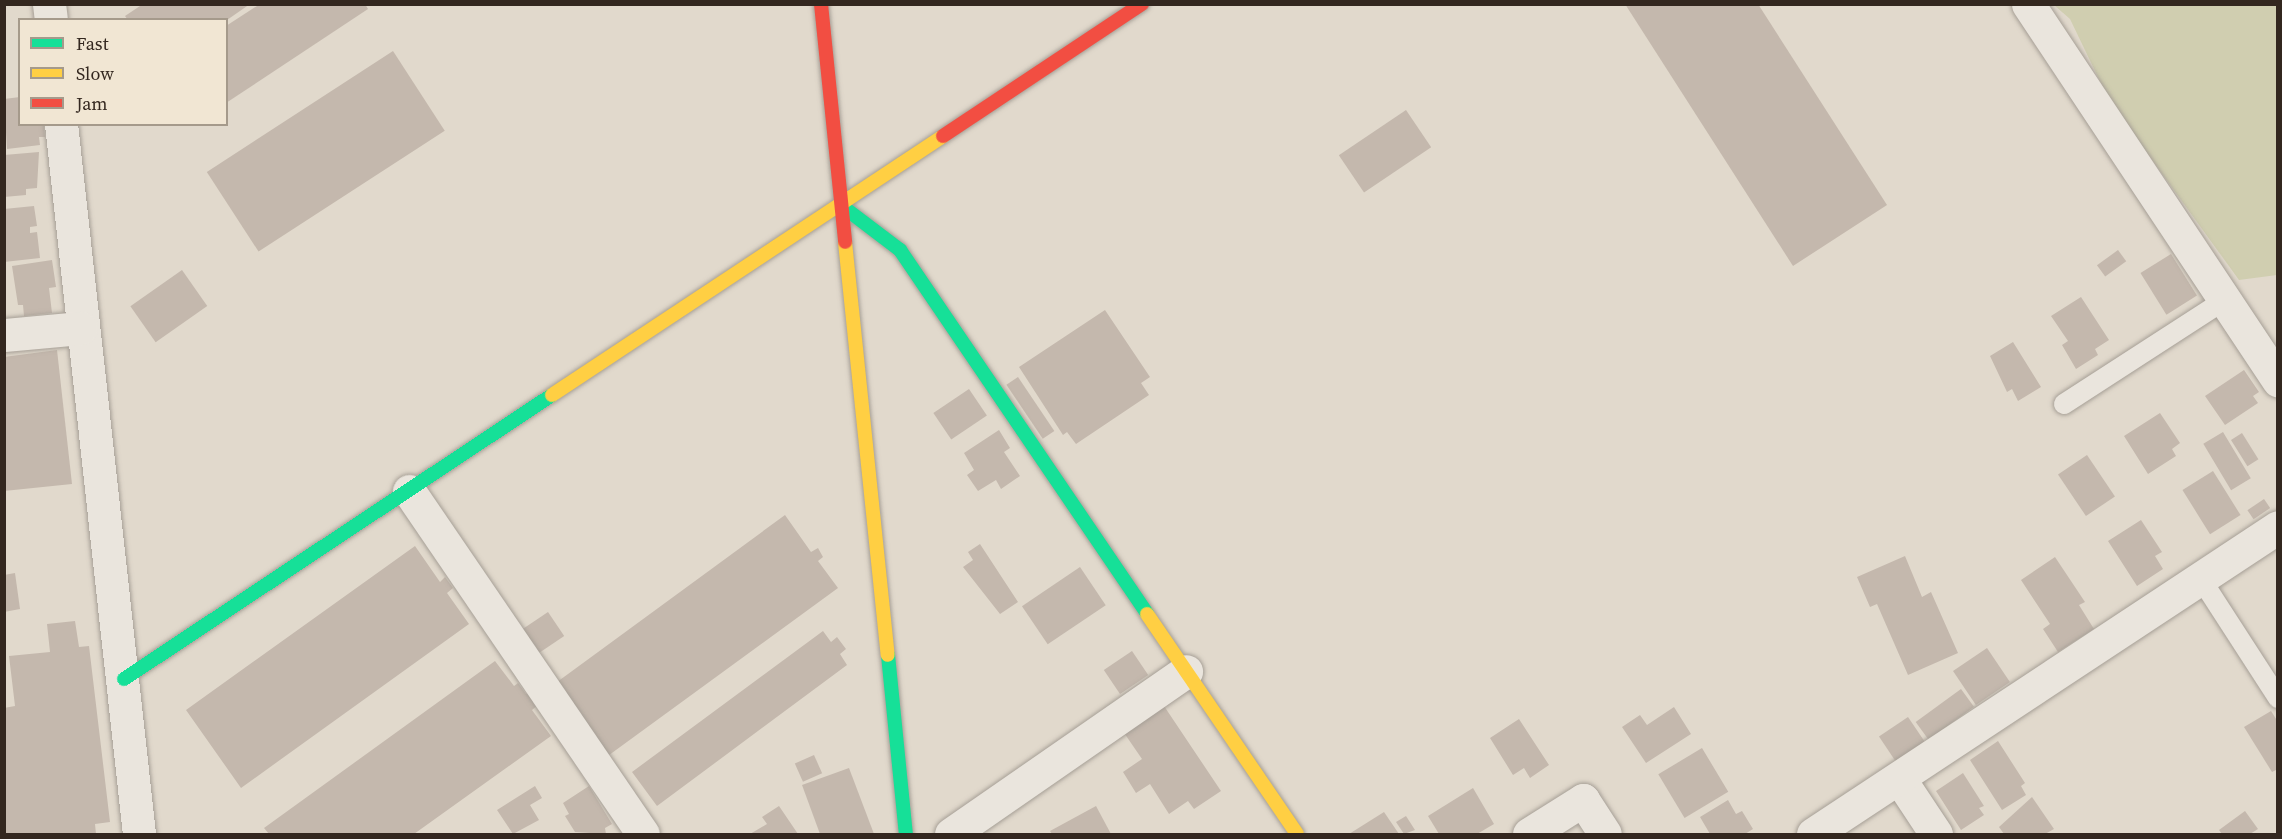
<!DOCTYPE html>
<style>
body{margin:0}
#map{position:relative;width:2282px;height:839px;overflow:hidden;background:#e1d9cc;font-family:"Source Serif 4",serif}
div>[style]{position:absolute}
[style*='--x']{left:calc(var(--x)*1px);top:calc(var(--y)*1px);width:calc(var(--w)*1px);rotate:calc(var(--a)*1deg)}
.green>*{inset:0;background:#d0ceb0}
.building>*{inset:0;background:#c4b8ad;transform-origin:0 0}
.roads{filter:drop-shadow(0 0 2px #a69f96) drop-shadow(0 0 2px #a69f96)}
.lane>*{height:20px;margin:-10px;padding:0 10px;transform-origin:10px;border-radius:10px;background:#eae5dd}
.street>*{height:33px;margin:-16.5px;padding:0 16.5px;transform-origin:16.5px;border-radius:16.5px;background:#eae5dd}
.fast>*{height:14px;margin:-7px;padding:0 7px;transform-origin:7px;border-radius:7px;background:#16e098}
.slow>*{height:14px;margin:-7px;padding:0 7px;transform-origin:7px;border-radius:7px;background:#ffcf43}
.jam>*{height:14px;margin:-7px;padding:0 7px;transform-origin:7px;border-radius:7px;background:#f24e42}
span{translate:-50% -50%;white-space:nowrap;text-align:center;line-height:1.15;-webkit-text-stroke:4.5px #f1e6d3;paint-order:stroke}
.frame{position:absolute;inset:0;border:6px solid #33271f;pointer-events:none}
.legend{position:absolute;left:18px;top:18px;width:210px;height:108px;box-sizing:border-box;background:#f1e6d3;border:2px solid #a59a8b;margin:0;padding:8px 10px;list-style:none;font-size:18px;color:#33271f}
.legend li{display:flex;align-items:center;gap:12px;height:30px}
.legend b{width:30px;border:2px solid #a59a8b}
</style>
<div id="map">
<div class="green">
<div style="clip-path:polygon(2054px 5px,2277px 5px,2277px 275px,2239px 280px,2110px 102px,2070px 19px)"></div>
</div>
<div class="building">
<div style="clip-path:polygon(143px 4px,250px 4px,227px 20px,128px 20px,125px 16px)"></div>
<div style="clip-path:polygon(260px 4px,365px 4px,368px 9px,226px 103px,226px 26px)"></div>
<div style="clip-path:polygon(1625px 4px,1758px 4px,1887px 205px,1793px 266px)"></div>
<div style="left:393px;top:51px;width:95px;height:222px;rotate:57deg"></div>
<div style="clip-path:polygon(20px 97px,20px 124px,44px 124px,45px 137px,39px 137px,40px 145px,7px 149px,4px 99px)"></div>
<div style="left:1406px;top:110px;width:45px;height:81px;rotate:56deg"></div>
<div style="clip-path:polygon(39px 152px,37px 188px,26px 189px,26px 195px,4px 197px,4px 155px)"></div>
<div style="clip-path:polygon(34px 206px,37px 226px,30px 227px,30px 233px,37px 232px,40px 258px,4px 262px,4px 209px)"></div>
<div style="left:2118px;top:250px;width:14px;height:26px;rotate:54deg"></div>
<div style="left:2171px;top:254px;width:49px;height:36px;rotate:58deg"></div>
<div style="clip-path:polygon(52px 260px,56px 287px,49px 288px,52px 313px,24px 316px,23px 305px,18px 305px,12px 266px)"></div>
<div style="left:182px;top:270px;width:44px;height:63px;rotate:55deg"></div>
<div style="clip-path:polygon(2081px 297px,2109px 340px,2095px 349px,2098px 355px,2076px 369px,2062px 345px,2068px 341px,2051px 316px)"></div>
<div style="clip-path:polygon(1105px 310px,1150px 377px,1141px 383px,1149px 395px,1076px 444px,1067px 432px,1063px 435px,1019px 367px)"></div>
<div style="clip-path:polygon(2013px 342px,2041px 387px,2018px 401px,2012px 389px,2007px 392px,1990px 356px)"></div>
<div style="clip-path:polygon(57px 350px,72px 484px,4px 491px,4px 357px)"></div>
<div style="clip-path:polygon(2244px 370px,2259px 392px,2253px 396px,2258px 403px,2225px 425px,2205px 396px)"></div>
<div style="left:1018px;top:377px;width:65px;height:14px;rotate:56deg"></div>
<div style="left:969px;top:389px;width:32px;height:43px;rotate:56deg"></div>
<div style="clip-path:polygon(2160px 413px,2180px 443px,2172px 449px,2176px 456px,2148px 474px,2124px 436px)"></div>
<div style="clip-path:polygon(999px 430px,1010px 448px,1004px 452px,1020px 476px,1001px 489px,996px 480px,978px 491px,967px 475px,974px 470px,964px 453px)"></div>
<div style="left:2223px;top:432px;width:54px;height:23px;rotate:59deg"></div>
<div style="left:2242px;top:433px;width:31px;height:13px;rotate:58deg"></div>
<div style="left:2087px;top:455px;width:50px;height:35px;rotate:56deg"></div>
<div style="left:2213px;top:471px;width:52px;height:36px;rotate:58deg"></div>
<div style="left:2264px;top:499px;width:11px;height:20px;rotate:56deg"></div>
<div style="clip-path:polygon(785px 515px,811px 552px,818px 548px,823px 557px,818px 561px,838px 588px,605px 758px,553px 685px)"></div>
<div style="clip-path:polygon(2141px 520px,2162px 552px,2155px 556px,2163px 569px,2137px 586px,2108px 541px)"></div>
<div style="clip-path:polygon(980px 544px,1018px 602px,1000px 614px,963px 567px,973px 560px,968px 552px)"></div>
<div style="clip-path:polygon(415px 546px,440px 582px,445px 577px,453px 588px,447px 593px,469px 624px,241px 788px,186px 710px)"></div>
<div style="clip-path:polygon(1905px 556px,1922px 597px,1931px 592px,1958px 653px,1908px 675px,1877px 604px,1870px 607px,1857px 577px)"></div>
<div style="clip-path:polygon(2055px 557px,2085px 602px,2079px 605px,2094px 629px,2058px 652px,2043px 629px,2050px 624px,2021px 580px)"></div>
<div style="left:1080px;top:567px;width:46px;height:70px;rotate:56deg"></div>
<div style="clip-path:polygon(15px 573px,20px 609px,4px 612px,4px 575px)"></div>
<div style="left:548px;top:612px;width:29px;height:39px;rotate:56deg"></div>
<div style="clip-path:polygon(75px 621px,79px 647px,89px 646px,110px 822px,95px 824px,96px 834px,4px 834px,4px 708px,15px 706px,9px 656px,50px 652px,47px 624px)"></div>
<div style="clip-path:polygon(823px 631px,831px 642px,837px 637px,846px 649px,840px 654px,847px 665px,657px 806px,632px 772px)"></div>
<div style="left:1987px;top:648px;width:41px;height:41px;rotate:56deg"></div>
<div style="left:1132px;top:651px;width:29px;height:34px;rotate:56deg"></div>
<div style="clip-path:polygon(495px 661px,514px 686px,518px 683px,526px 694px,529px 692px,538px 705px,532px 710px,551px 736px,414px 834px,269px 834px,264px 828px)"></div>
<div style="left:1961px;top:689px;width:22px;height:56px;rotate:54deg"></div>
<div style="clip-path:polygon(1160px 700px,1221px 791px,1194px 809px,1188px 801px,1169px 814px,1150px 784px,1136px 793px,1123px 772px,1142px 759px,1120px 727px)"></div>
<div style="clip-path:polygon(1674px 707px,1691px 734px,1646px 763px,1622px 727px,1640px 715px,1647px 725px)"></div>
<div style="clip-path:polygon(2271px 711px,2278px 722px,2278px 769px,2272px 772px,2244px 727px)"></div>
<div style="left:1908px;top:717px;width:30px;height:35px;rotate:56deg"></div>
<div style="clip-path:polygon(1519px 719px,1549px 765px,1530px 778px,1524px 768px,1513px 775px,1490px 738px)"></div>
<div style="clip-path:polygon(1998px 741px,2025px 783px,2021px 786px,2026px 795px,2002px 810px,1970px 760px)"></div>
<div style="left:1702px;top:748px;width:51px;height:51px;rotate:59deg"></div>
<div style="left:814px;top:755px;width:20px;height:21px;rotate:66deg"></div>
<div style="clip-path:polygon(849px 768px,874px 834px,820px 834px,802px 785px)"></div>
<div style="clip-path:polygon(1963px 773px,1984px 806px,1979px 808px,1984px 815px,1961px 830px,1936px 791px)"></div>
<div style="clip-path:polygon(535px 786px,542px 798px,530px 805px,539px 820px,513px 834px,497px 810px)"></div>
<div style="clip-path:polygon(589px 786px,612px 824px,605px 828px,606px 834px,575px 832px,565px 816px,569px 814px,563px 803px)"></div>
<div style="clip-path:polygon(1473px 788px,1494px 824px,1477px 834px,1439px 834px,1428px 816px)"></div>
<div style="clip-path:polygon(2032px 797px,2054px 829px,2045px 834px,2004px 834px,1999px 827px)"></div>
<div style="clip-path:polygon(1728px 800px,1736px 814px,1742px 811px,1753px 829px,1745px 834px,1710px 834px,1700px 817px)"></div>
<div style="clip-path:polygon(779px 806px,798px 834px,750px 834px,767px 824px,762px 817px)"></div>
<div style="clip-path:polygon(1096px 806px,1111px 834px,1052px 834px,1050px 831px)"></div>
<div style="clip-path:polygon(2245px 811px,2258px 829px,2250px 834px,2222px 834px,2219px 830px)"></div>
<div style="clip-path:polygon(1384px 812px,1399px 834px,1349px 834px)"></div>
<div style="clip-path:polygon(1406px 816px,1415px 830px,1404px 834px,1396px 822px)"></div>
</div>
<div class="roads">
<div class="lane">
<div style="--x:2064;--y:404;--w:193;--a:-32.9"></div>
<div style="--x:2201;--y:579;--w:142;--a:57.1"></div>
</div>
<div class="street">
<div style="--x:49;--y:4;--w:16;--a:83"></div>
<div style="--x:2028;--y:4;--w:452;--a:56.4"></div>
<div style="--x:61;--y:124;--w:714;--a:83.73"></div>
<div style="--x:4;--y:335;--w:77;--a:-5.2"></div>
<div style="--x:409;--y:491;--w:415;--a:55.7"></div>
<div style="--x:1899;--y:778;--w:67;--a:56.5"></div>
<div style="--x:951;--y:834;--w:286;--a:-34.7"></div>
<div style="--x:1529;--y:834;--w:64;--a:-32.2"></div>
<div style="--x:1583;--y:800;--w:40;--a:57.1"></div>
<div style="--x:1813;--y:834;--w:557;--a:-33.43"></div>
</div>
<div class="fast">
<div style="--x:842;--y:206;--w:73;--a:37.2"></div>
<div style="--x:900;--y:250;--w:440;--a:55.8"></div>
<div style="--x:888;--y:655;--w:180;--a:84.3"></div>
<div style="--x:124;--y:679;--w:514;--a:-33.57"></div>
</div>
<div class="slow">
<div style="--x:845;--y:242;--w:415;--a:84.1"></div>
<div style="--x:552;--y:395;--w:469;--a:-33.5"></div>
<div style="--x:1147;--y:614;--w:266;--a:55.7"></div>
</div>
<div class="jam">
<div style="--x:821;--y:4;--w:239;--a:84.2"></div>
<div style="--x:943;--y:136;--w:239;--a:-33.6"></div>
</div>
</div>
<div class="frame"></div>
<ul class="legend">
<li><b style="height:8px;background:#16e098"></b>Fast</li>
<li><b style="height:8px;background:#ffcf43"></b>Slow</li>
<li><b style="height:8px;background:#f24e42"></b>Jam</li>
</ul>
</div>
